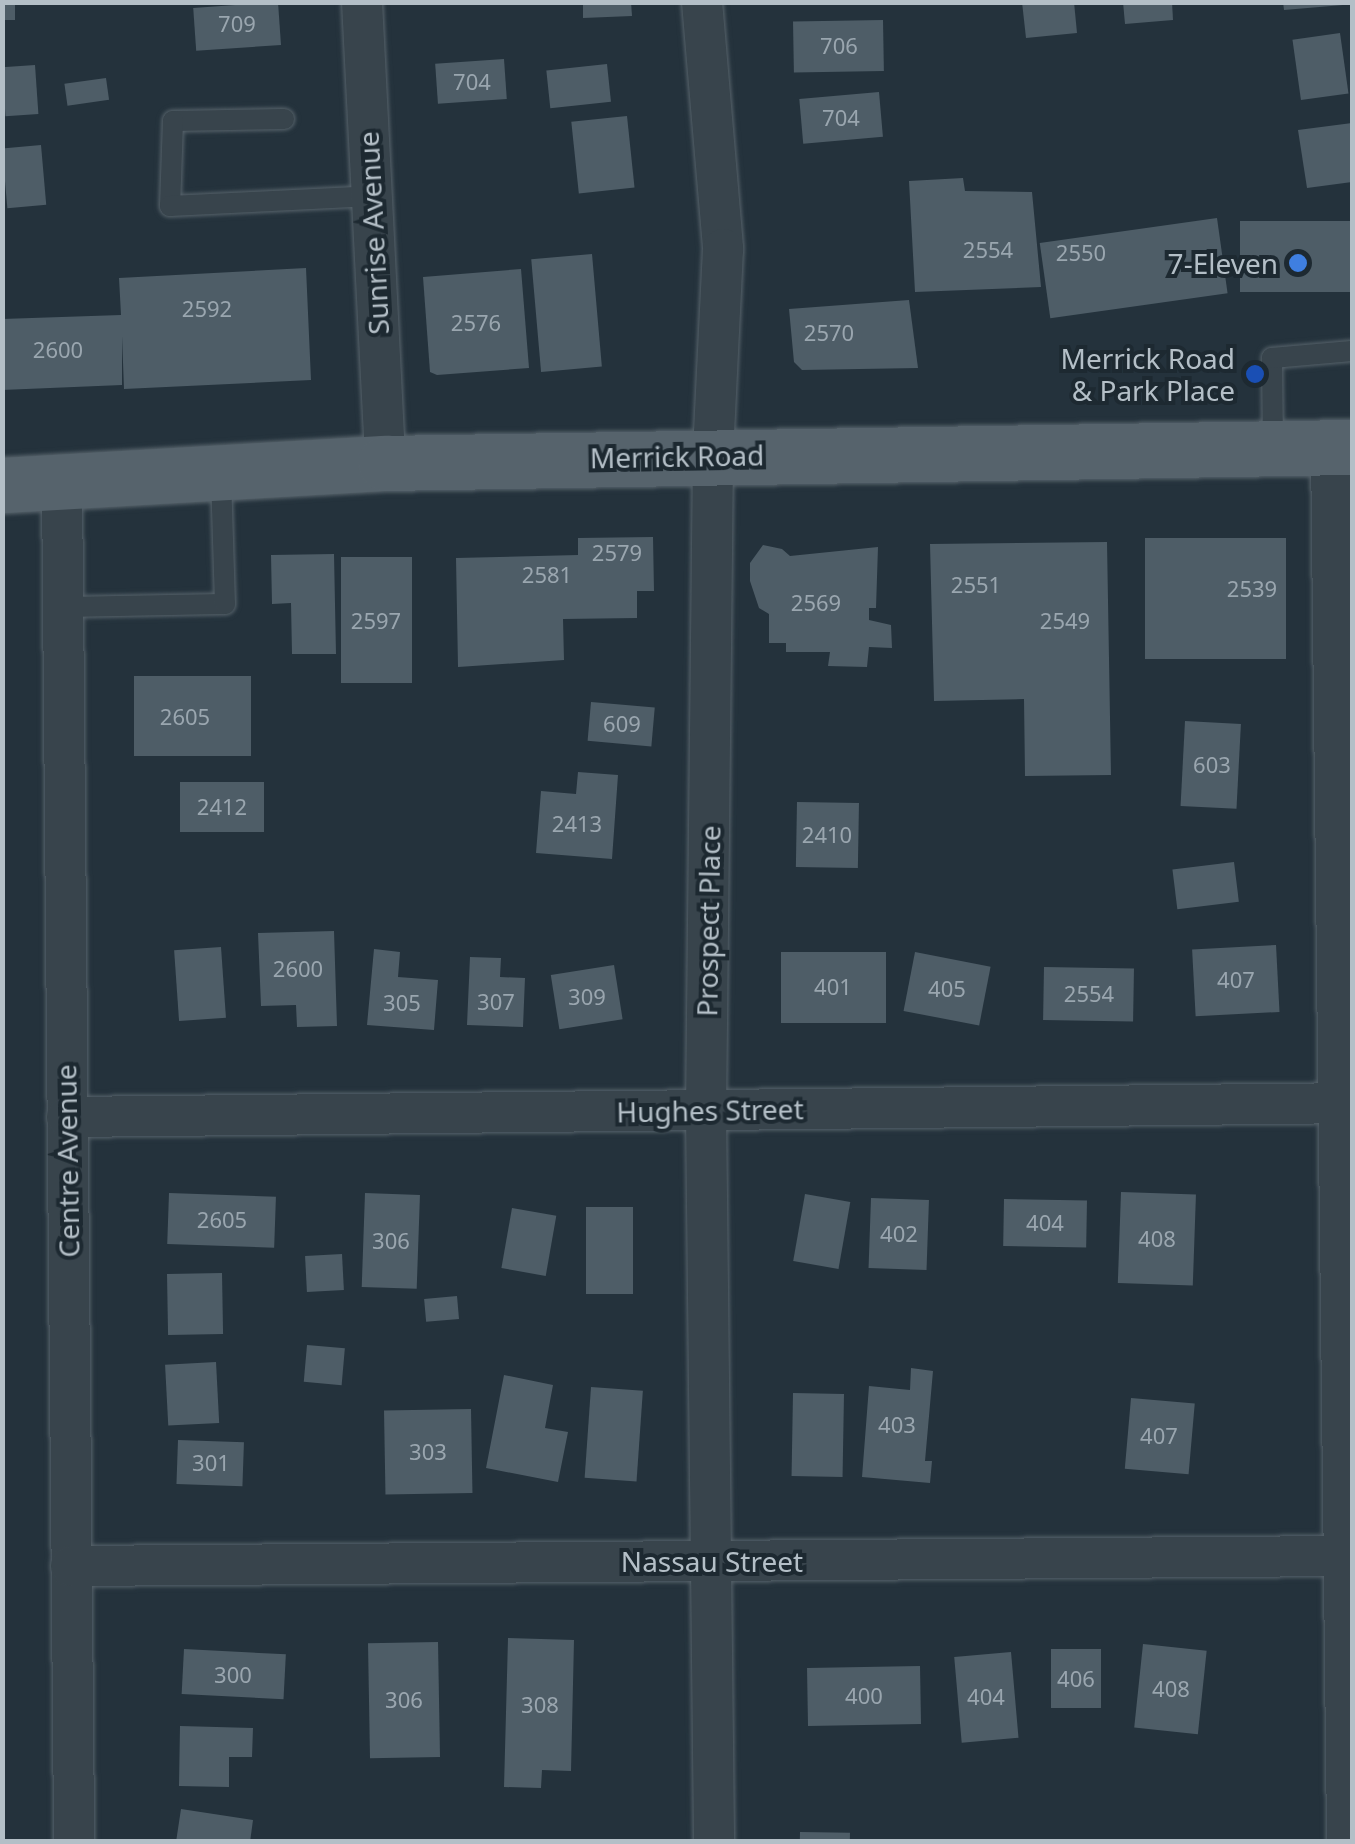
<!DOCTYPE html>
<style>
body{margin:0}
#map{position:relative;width:1355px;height:1844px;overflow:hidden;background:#24323c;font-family:"Noto Sans",sans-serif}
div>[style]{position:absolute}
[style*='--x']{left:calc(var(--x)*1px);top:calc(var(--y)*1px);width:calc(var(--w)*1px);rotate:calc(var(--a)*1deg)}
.building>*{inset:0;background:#4e5d67;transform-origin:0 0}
.roads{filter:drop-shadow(0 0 2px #56626a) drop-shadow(0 0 2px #56626a)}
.service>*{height:20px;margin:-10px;padding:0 10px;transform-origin:10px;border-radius:10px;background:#38444c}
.minor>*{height:40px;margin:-20px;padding:0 20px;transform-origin:20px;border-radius:20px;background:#38444c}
.primary>*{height:55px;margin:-27.5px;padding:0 27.5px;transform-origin:27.5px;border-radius:27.5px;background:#56636c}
.dots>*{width:28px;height:28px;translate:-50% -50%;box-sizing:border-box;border:5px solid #1d2931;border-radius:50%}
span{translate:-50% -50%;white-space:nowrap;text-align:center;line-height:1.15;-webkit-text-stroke:8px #1d2931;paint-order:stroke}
.number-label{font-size:22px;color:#9aa6af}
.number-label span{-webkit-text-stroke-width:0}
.street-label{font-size:28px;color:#b4bfc7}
.poi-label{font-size:28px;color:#b4bfc7}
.right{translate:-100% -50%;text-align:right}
.frame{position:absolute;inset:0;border:5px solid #b4bfc7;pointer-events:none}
</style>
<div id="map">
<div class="building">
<div style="left:2px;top:2px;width:13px;height:18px"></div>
<div style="left:278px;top:2px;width:43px;height:85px;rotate:86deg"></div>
<div style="clip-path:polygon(583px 2px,631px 2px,632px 16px,583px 18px)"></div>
<div style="clip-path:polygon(1022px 2px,1074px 2px,1077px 33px,1026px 38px)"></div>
<div style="clip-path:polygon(1123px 2px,1172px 2px,1173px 20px,1125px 24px)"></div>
<div style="clip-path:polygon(1283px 2px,1343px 2px,1343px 5px,1284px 10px)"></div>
<div style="left:883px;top:20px;width:51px;height:90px;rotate:89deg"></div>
<div style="left:1340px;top:33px;width:61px;height:48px;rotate:82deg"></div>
<div style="left:504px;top:59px;width:40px;height:69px;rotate:86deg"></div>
<div style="left:607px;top:64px;width:38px;height:61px;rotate:84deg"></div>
<div style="left:35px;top:65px;width:49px;height:33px;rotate:86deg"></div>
<div style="left:106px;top:78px;width:22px;height:42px;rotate:82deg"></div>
<div style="left:879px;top:92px;width:45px;height:80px;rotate:85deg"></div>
<div style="left:627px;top:116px;width:72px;height:56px;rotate:84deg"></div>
<div style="clip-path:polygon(1352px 123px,1352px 182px,1307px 188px,1298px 130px)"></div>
<div style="left:41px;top:145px;width:60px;height:39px;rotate:85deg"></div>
<div style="clip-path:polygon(963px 178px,965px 191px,1032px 192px,1041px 287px,915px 292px,909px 181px)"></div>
<div style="left:1217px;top:218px;width:76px;height:179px;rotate:82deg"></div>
<div style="left:1352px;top:221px;width:71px;height:112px;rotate:90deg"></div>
<div style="left:592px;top:254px;width:113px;height:61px;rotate:85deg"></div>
<div style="clip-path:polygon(306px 268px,311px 380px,124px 389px,122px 336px,122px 385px,2px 390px,2px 319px,121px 315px,119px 278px)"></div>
<div style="clip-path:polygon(521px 269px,529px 368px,437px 375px,430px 372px,423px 277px)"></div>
<div style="clip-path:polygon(909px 300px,918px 368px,802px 370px,794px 362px,789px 309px)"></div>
<div style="clip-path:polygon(653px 537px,654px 591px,637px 591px,637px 618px,563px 619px,564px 660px,458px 667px,456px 558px,578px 555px,578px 538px)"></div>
<div style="left:1286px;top:538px;width:121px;height:141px;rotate:90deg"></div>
<div style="clip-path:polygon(1107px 542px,1111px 775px,1025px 776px,1024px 699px,934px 701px,930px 544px)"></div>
<div style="clip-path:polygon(763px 545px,782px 549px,790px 556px,878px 547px,876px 608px,869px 608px,869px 620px,891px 625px,892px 648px,869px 647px,867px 667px,828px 666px,830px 652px,786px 652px,786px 643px,769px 643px,769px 614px,759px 608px,750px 581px,750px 563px)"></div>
<div style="clip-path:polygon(334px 554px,336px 654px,292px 654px,291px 603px,272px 604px,271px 555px)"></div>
<div style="left:412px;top:557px;width:126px;height:71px;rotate:90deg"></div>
<div style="left:134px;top:676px;width:117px;height:80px"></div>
<div style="left:591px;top:702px;width:64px;height:39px;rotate:5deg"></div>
<div style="left:1185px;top:721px;width:56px;height:85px;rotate:3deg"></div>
<div style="clip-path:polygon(578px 772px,618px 775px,612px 859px,536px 853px,541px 791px,576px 794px)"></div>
<div style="left:264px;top:782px;width:50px;height:84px;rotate:90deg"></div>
<div style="left:797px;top:802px;width:62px;height:65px;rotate:1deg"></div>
<div style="left:1234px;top:862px;width:40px;height:62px;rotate:83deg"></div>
<div style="clip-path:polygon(334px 931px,337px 1026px,297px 1027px,296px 1005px,261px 1006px,258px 933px)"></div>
<div style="left:1276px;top:945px;width:67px;height:84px;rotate:87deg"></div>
<div style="left:221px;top:947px;width:71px;height:47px;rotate:86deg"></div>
<div style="clip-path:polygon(374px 949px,400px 952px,398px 977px,438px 980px,434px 1030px,367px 1025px)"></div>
<div style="left:781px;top:952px;width:105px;height:71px"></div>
<div style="left:915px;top:952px;width:77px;height:60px;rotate:11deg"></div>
<div style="clip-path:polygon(470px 957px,501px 958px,500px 977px,525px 978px,523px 1027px,467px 1025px)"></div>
<div style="left:614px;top:965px;width:55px;height:64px;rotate:81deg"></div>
<div style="left:1044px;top:967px;width:90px;height:53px;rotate:1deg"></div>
<div style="left:1121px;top:1192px;width:75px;height:91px;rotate:2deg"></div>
<div style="left:169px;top:1193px;width:107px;height:51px;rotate:2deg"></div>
<div style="left:365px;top:1193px;width:55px;height:94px;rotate:2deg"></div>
<div style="left:805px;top:1194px;width:46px;height:68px;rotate:10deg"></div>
<div style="left:871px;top:1198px;width:58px;height:70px;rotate:2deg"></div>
<div style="left:1004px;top:1199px;width:83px;height:47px;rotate:1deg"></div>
<div style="left:586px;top:1207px;width:47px;height:87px"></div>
<div style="left:512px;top:1208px;width:45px;height:61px;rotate:10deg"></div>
<div style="left:342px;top:1254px;width:36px;height:37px;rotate:87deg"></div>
<div style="left:222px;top:1273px;width:61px;height:55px;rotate:89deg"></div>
<div style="left:457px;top:1296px;width:23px;height:33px;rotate:85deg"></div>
<div style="left:307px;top:1345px;width:38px;height:37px;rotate:5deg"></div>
<div style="left:216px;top:1362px;width:61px;height:51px;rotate:87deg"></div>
<div style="clip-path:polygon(911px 1368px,933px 1371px,925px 1461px,932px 1461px,930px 1483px,862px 1477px,869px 1386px,910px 1390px)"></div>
<div style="clip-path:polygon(504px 1375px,553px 1385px,545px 1428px,568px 1432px,558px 1482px,486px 1468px)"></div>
<div style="left:591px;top:1387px;width:52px;height:91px;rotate:4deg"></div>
<div style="left:793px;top:1393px;width:51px;height:83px;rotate:1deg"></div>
<div style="left:1131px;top:1398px;width:64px;height:71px;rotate:5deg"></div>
<div style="left:471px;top:1409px;width:84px;height:87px;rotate:89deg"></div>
<div style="left:178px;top:1440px;width:66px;height:44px;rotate:2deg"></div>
<div style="clip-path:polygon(508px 1638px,574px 1640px,571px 1771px,542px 1770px,541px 1788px,504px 1787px)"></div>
<div style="left:438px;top:1642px;width:115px;height:70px;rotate:89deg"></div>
<div style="left:1143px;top:1644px;width:64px;height:84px;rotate:6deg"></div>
<div style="left:184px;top:1649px;width:102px;height:45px;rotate:3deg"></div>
<div style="left:1051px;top:1649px;width:50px;height:59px"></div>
<div style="left:1011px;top:1652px;width:86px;height:57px;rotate:85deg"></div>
<div style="left:920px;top:1666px;width:58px;height:113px;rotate:89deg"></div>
<div style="clip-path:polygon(180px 1726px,253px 1728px,252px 1757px,229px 1757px,229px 1787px,179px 1786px)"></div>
<div style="clip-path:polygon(181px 1809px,253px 1820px,250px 1842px,176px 1842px)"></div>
<div style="left:800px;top:1832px;width:50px;height:10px;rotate:1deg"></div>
</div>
<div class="roads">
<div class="service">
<div style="--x:284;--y:119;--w:111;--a:179"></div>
<div style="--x:173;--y:121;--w:85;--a:92"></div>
<div style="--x:170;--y:206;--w:202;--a:-2.8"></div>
<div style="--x:1273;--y:445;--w:87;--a:-90.7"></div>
<div style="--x:1272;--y:358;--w:80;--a:-5"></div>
<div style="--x:63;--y:607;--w:162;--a:-1.1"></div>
<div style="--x:225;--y:604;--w:130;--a:-91.8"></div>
</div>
<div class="minor">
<div style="--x:362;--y:2;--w:462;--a:87.1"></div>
<div style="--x:702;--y:2;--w:248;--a:85.1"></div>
<div style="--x:723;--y:249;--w:206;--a:92.8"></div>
<div style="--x:713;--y:455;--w:655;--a:90.61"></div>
<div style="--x:706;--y:1110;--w:732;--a:89.37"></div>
<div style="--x:1331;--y:447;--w:1395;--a:89.34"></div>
<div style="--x:62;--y:481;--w:1361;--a:89.49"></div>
<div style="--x:67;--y:1117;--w:1285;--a:-0.62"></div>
<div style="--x:71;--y:1566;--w:1281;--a:-0.45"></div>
</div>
<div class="primary">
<div style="--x:2;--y:485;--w:384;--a:-3.3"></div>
<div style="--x:385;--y:463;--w:967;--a:-0.95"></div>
</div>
</div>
<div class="dots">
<div style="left:1298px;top:263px;background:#3f7fe0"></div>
<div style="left:1255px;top:374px;background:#1a4fb4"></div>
</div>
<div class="number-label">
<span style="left:237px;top:24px">709</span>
<span style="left:839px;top:46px">706</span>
<span style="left:472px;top:82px">704</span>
<span style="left:841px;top:118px">704</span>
<span style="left:988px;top:250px">2554</span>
<span style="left:1081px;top:253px">2550</span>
<span style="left:207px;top:309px">2592</span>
<span style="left:476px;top:323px">2576</span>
<span style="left:829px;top:333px">2570</span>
<span style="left:58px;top:350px">2600</span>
<span style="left:617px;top:553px">2579</span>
<span style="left:547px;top:575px">2581</span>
<span style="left:976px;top:585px">2551</span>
<span style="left:1252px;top:589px">2539</span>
<span style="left:816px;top:603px">2569</span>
<span style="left:376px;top:621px">2597</span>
<span style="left:1065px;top:621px">2549</span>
<span style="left:185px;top:717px">2605</span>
<span style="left:622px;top:724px">609</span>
<span style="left:1212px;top:765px">603</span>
<span style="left:222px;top:807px">2412</span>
<span style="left:577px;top:824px">2413</span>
<span style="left:827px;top:835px">2410</span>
<span style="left:298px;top:969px">2600</span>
<span style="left:1236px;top:980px">407</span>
<span style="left:833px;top:987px">401</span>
<span style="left:947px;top:989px">405</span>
<span style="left:1089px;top:994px">2554</span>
<span style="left:587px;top:997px">309</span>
<span style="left:496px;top:1002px">307</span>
<span style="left:402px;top:1003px">305</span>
<span style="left:222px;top:1220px">2605</span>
<span style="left:1045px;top:1223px">404</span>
<span style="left:899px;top:1234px">402</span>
<span style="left:1157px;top:1239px">408</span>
<span style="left:391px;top:1241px">306</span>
<span style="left:897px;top:1425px">403</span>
<span style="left:1159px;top:1436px">407</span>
<span style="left:428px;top:1452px">303</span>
<span style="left:211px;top:1463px">301</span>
<span style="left:233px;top:1675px">300</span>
<span style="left:1076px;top:1679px">406</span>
<span style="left:1171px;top:1689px">408</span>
<span style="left:864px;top:1696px">400</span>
<span style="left:986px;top:1697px">404</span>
<span style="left:404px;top:1700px">306</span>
<span style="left:540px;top:1705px">308</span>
</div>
<div class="street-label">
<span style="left:373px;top:233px;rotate:-93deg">Sunrise Avenue</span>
<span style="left:677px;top:456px;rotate:-1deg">Merrick Road</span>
<span style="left:708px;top:921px;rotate:-89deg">Prospect Place</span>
<span style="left:710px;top:1110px;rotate:-1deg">Hughes Street</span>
<span style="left:67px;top:1161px;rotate:-91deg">Centre Avenue</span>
<span style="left:712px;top:1561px">Nassau Street</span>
</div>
<div class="poi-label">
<span class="right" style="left:1278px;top:263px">7-Eleven</span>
<span class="right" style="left:1235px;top:374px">Merrick Road<br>&amp; Park Place</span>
</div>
<div class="frame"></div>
</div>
